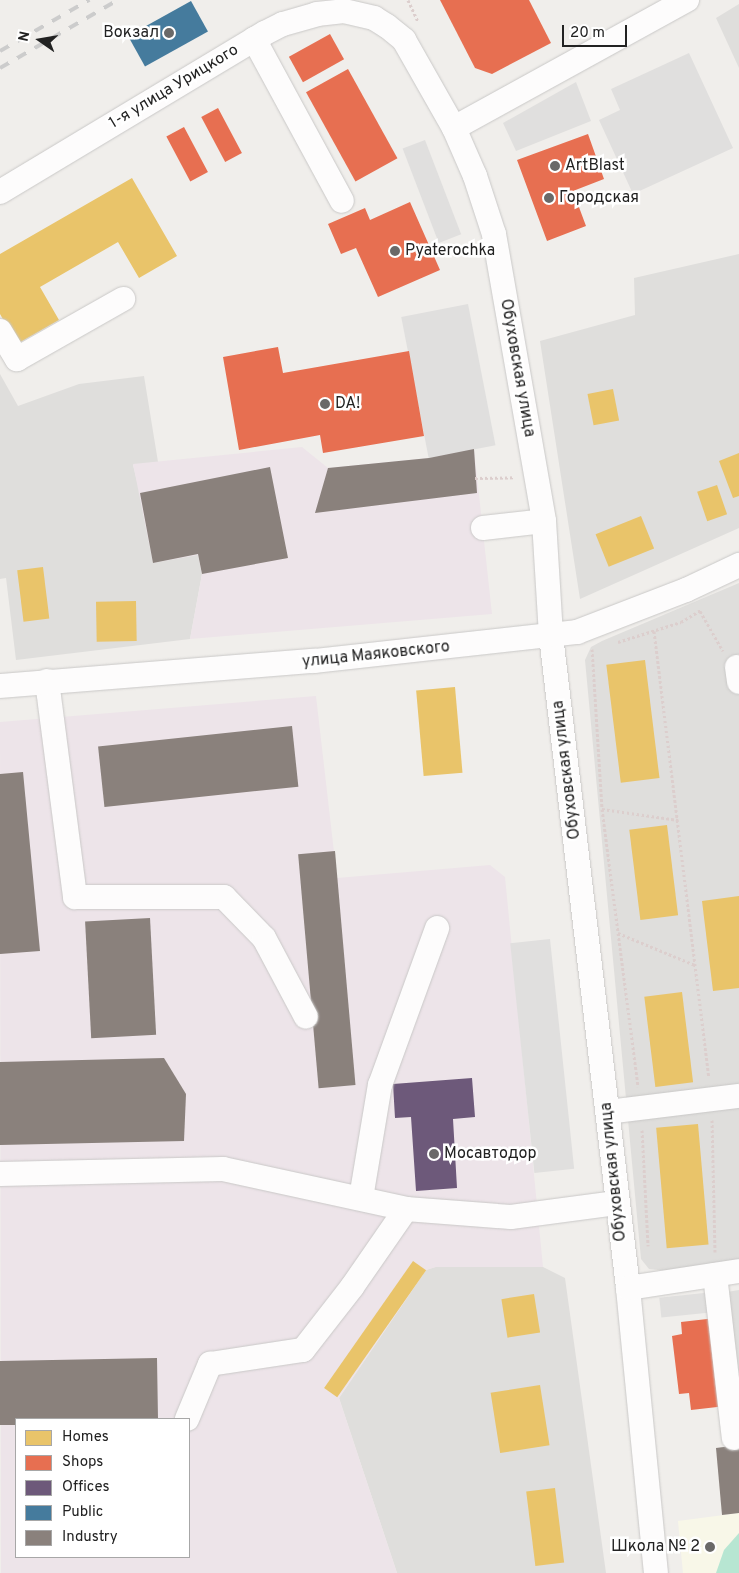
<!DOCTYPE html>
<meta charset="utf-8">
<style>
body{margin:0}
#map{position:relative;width:739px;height:1573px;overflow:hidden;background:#f0eeeb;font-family:Overpass,sans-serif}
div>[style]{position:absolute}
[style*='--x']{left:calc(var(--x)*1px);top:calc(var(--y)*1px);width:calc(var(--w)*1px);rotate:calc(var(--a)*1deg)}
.residential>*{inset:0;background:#dfdedc}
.industrial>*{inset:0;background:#ede4e9}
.education>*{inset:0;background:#f8f7e8}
.pitch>*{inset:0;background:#b7e6d2}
.parking>*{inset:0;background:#e0dfde;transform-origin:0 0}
.homes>*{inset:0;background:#e9c46a;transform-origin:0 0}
.shops>*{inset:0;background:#e76f51;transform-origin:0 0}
.offices>*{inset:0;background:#6d597a}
.public>*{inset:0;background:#457b9d;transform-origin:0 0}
.industry>*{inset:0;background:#8a817c;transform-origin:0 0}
.path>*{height:3px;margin-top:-1.5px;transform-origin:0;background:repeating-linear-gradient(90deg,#dccecd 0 2.5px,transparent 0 5px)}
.roads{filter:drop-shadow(0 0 1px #c9c8c7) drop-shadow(0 0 1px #c9c8c7)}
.minor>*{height:24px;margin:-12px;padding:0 12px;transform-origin:12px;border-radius:12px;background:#fdfcfc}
.rail>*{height:4px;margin-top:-2px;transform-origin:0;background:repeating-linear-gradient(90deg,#ccc 0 10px,transparent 0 20px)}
.dots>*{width:14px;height:14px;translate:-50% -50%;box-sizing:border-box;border:2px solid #fff;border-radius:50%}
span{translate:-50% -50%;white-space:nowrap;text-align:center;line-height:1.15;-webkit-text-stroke:5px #fff;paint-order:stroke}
.poi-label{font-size:16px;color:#222}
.right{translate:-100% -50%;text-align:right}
.left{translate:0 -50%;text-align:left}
.street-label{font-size:16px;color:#222}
.legend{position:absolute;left:15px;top:1418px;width:175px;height:140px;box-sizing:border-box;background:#fff;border:1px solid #a7a7a7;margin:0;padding:6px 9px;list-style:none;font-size:15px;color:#222}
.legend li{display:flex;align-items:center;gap:10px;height:25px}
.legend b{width:25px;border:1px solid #a7a7a7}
.north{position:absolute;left:15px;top:15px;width:50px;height:50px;-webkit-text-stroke:4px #fff;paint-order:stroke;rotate:283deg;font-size:14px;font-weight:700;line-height:20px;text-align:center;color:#222}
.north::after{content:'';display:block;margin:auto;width:18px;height:22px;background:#222;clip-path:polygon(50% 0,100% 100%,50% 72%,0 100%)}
.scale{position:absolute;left:562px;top:25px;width:65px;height:22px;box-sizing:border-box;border:2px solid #222;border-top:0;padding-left:6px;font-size:15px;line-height:18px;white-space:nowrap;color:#222;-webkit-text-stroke:4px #fff;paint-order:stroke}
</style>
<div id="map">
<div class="residential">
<div style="clip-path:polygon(739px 4px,739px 68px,716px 18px)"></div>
<div style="clip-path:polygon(739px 254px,739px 528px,580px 599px,540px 341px,635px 315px,634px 278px)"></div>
<div style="clip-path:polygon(0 374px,18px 406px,79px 384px,144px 376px,158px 462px,133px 465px,140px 493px,198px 554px,202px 574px,190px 639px,16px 660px,6px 578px,0 579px)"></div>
<div style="clip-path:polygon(739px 583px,739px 1260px,669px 1271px,649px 1269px,641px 1259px,585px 660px,591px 647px,602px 641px)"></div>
<div style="clip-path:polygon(435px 1267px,543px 1267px,565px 1278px,606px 1573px,397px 1573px,339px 1398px,426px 1270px)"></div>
<div style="clip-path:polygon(739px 1290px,739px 1452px,721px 1293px)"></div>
</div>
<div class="industrial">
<div style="clip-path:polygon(302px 447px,328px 468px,429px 458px,474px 449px,492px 614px,190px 639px,202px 574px,198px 555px,153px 563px,133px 464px)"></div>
<div style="clip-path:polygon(evenodd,316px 696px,337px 878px,490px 865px,505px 877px,543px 1267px,436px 1267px,426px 1270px,339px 1398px,397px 1573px,1px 1573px,0 722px,316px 696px,16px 1419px,189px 1419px,189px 1557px,16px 1557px,16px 1419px)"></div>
</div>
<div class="education">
<div style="clip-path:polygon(739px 1513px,739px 1573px,683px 1573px,678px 1521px)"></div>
</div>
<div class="pitch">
<div style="clip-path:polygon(739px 1533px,739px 1573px,716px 1573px,724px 1550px)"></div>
</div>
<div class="parking">
<div style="clip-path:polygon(689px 53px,733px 148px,633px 194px,599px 120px,620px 110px,611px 89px)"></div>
<div style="clip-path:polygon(576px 82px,591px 121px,516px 151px,503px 123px)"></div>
<div style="left:425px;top:140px;width:101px;height:24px;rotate:69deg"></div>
<div style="left:468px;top:304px;width:144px;height:68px;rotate:79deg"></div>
<div style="left:550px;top:939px;width:231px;height:40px;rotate:84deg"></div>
<div style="left:713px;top:1292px;width:20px;height:54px;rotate:84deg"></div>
</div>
<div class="homes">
<div style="clip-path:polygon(132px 178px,177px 256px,139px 278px,118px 242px,40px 287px,59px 320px,17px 344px,0 314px,0 254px)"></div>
<div style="left:613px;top:389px;width:32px;height:26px;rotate:79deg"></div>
<div style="clip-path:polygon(739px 453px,739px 496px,733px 498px,719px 461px)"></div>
<div style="left:717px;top:485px;width:31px;height:21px;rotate:71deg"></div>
<div style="left:641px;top:516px;width:35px;height:49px;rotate:68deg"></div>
<div style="left:43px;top:567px;width:52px;height:26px;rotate:83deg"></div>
<div style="left:136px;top:601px;width:40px;height:40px;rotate:89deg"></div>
<div style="left:645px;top:660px;width:119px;height:39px;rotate:83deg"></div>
<div style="left:455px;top:687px;width:86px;height:39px;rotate:85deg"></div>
<div style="left:667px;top:825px;width:91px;height:38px;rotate:83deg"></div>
<div style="clip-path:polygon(739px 896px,739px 988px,713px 991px,702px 901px)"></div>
<div style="left:682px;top:992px;width:91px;height:38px;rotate:83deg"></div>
<div style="left:698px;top:1124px;width:121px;height:42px;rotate:85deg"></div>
<div style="left:413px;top:1261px;width:16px;height:155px;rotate:35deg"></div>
<div style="left:534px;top:1294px;width:39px;height:33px;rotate:81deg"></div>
<div style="left:540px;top:1385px;width:61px;height:50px;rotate:81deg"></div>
<div style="left:555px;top:1488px;width:75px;height:29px;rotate:83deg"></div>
</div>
<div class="shops">
<div style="clip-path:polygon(440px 0,529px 0,551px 43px,492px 74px,475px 68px)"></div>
<div style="left:330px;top:34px;width:29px;height:47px;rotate:61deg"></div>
<div style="left:348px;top:69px;width:102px;height:48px;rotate:61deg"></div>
<div style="left:218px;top:108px;width:51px;height:19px;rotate:62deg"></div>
<div style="left:184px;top:127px;width:51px;height:20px;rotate:62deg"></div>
<div style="clip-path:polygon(588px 134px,604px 179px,573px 191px,586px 226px,547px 241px,517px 160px)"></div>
<div style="clip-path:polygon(410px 202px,440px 270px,378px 297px,356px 248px,341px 254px,328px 224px,365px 208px,370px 220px)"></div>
<div style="clip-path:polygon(278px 347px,283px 373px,409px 351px,424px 436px,323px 453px,320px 435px,239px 450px,223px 357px)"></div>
<div style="clip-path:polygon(716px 1318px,726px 1406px,691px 1410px,689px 1393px,679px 1394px,672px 1336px,682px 1334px,681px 1322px)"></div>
</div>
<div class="offices">
<div style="clip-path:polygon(472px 1078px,475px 1117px,453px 1119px,457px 1188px,416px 1191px,411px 1117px,395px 1118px,393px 1084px)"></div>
</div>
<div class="public">
<div style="left:191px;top:1px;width:35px;height:72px;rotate:61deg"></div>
</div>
<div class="industry">
<div style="clip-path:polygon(474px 449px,477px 493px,315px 513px,328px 468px,429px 458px)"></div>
<div style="clip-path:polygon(270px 467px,288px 558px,202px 574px,198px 554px,153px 563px,140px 493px)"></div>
<div style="left:292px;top:726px;width:61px;height:195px;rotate:84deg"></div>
<div style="clip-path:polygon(23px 772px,40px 951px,0 954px,0 774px)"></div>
<div style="left:335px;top:851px;width:235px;height:37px;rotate:85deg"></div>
<div style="left:150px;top:918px;width:117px;height:65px;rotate:87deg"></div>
<div style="clip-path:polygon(164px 1058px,186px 1094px,184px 1141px,0 1145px,0 1062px)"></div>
<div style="clip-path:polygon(157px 1358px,158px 1419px,16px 1419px,16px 1425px,0 1425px,0 1361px)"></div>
<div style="clip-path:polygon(739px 1445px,739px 1513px,722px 1515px,716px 1448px)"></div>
</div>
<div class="path">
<div style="--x:408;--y:0;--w:23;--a:65"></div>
<div style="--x:475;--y:478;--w:39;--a:-1"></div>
<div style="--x:700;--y:611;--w:46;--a:60.1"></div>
<div style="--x:654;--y:631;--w:449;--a:83"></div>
<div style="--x:618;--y:642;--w:66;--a:-17.6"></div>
<div style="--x:681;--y:622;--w:23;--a:-31"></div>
<div style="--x:592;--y:649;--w:160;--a:86.4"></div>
<div style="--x:602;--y:809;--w:280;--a:82.6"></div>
<div style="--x:602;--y:809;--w:77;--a:8.2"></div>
<div style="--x:618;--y:933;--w:83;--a:22.6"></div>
<div style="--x:712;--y:1120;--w:132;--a:88.7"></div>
<div style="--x:642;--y:1130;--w:116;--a:87"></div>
</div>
<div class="roads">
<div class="minor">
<div style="--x:254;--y:39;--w:184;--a:61.5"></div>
<div style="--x:454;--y:128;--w:266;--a:-28.8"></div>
<div style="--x:0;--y:192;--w:309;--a:-31"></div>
<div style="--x:265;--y:33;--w:20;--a:-27"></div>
<div style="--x:283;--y:24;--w:35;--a:-16"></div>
<div style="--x:317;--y:14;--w:27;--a:-6"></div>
<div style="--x:344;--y:11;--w:31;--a:13"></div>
<div style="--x:374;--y:18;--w:15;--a:32"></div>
<div style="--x:387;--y:26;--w:22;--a:39"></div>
<div style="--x:404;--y:40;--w:101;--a:60.4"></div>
<div style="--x:454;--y:128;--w:52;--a:66.4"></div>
<div style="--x:475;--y:176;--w:61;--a:71.9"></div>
<div style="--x:494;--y:234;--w:291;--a:80.1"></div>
<div style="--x:544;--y:521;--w:115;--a:86.5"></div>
<div style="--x:551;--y:636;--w:657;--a:83.26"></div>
<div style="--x:628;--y:1288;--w:286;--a:84.4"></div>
<div style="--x:0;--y:331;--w:33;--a:59"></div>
<div style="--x:17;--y:359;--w:122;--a:-29.5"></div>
<div style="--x:483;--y:528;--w:61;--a:-6.5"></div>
<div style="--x:737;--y:667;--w:15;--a:82"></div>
<div style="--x:47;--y:681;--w:218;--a:82.6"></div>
<div style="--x:75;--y:897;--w:149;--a:0"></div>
<div style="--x:224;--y:897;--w:57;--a:45.7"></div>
<div style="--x:264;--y:938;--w:89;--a:62"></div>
<div style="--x:0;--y:686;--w:315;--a:-4.6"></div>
<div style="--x:314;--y:661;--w:265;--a:-6.3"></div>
<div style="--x:577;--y:632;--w:117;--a:-21.1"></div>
<div style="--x:686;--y:590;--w:59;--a:-25.3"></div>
<div style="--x:608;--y:1112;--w:132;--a:-7"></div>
<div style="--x:0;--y:1174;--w:223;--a:-1.3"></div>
<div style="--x:223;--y:1169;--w:187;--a:12.3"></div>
<div style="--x:406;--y:1209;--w:105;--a:4.4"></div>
<div style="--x:511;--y:1217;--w:106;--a:-7.6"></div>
<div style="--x:361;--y:1198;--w:115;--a:-80.5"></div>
<div style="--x:380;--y:1085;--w:167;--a:-70"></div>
<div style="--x:715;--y:1275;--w:164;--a:83.4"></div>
<div style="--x:628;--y:1288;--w:112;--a:-8.7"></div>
<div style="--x:187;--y:1419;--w:60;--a:-67.3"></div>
<div style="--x:210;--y:1364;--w:94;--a:-8.6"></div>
<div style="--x:303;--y:1350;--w:80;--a:-52.1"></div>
<div style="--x:352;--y:1287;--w:95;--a:-55.3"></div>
</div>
</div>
<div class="rail">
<div style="--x:0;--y:51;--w:103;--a:-29.8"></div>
<div style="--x:0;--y:68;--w:136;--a:-30"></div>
</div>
<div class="dots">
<div style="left:169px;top:33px;background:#6a6968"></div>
<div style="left:555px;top:166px;background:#6a6968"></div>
<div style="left:549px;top:198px;background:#6a6968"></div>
<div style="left:395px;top:251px;background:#6a6968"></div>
<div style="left:325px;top:404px;background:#6a6968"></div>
<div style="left:434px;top:1154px;background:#6a6968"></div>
<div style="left:710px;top:1547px;background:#6a6968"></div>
</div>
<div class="poi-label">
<span class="right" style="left:159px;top:33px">Вокзал</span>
<span class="left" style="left:565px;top:166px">ArtBlast</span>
<span class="left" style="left:559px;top:198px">Городская</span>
<span class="left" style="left:405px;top:251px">Pyaterochka</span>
<span class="left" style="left:335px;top:404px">DA!</span>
<span class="left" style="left:444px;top:1154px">Мосавтодор</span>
<span class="right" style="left:700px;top:1547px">Школа № 2</span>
</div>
<div class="street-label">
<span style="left:174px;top:87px;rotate:-31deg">1-я улица Урицкого</span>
<span style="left:517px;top:368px;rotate:80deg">Обуховская улица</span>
<span style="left:376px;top:655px;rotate:-6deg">улица Маяковского</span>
<span style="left:567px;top:770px;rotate:-97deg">Обуховская улица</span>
<span style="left:614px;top:1172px;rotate:-96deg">Обуховская улица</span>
</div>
<ul class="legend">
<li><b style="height:14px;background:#e9c46a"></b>Homes</li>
<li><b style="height:14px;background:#e76f51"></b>Shops</li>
<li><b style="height:14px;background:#6d597a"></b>Offices</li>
<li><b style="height:14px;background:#457b9d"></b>Public</li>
<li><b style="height:14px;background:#8a817c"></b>Industry</li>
</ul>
<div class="north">N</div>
<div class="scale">20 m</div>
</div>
